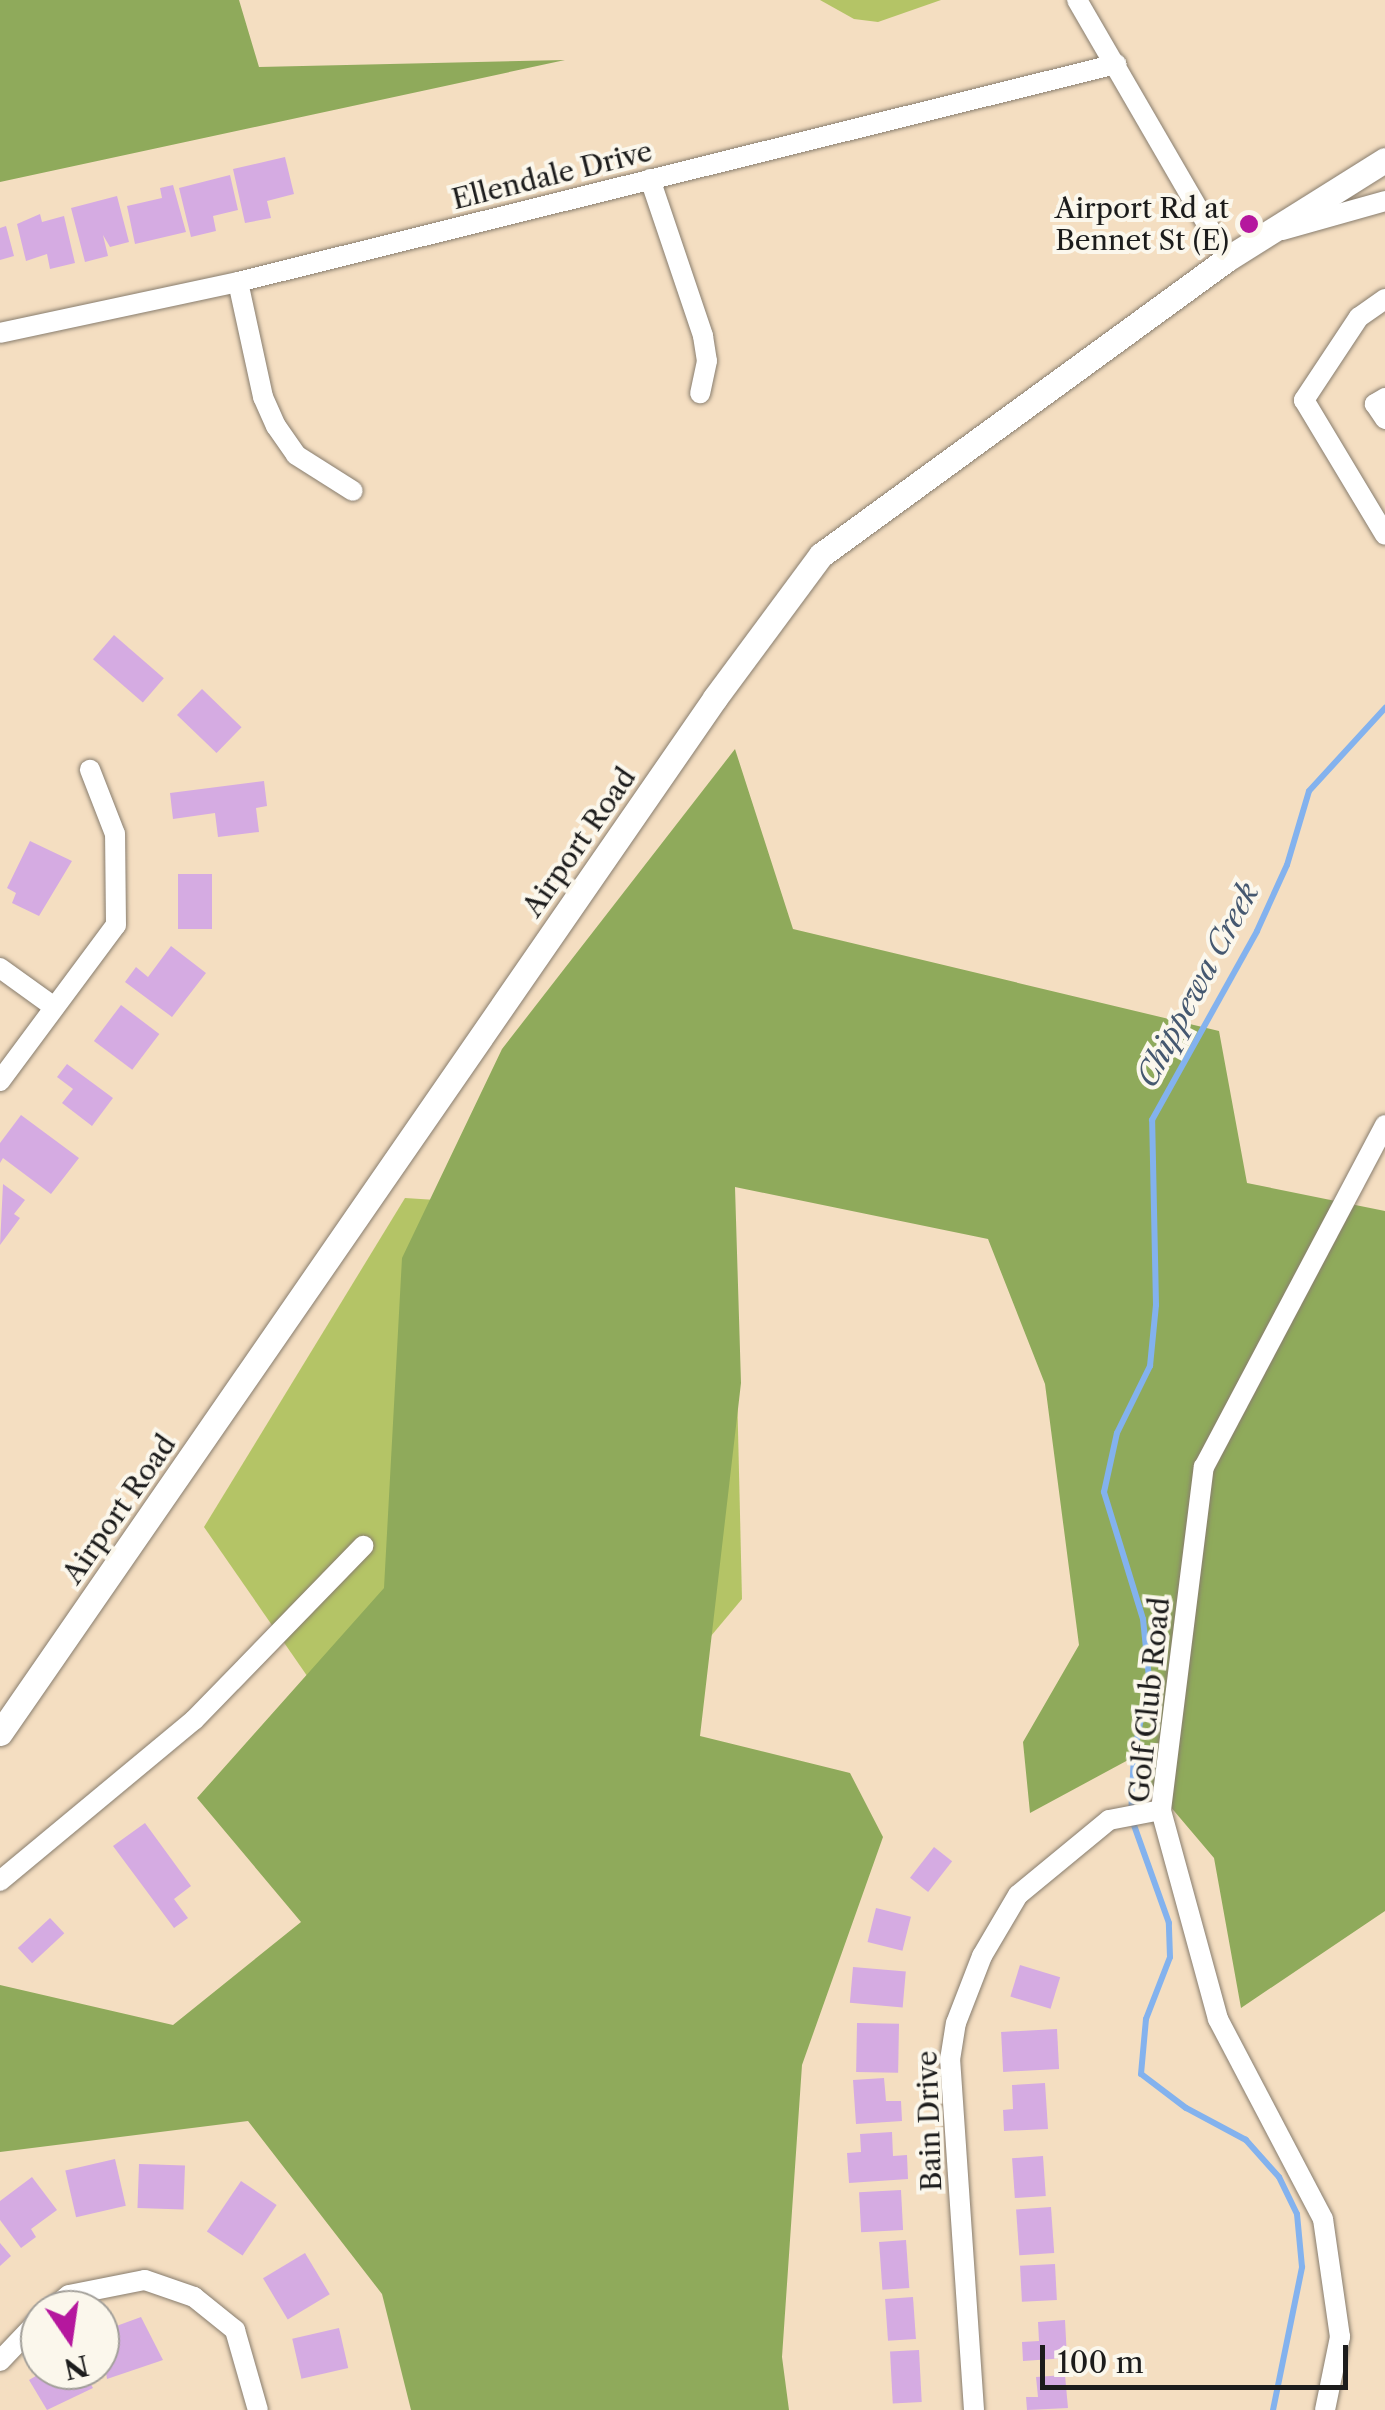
<!DOCTYPE html>
<style>
body{margin:0}
#map{position:relative;width:1385px;height:2410px;overflow:hidden;background:#f4dec1;font-family:"Libre Caslon Text",serif}
div>[style]{position:absolute}
[style*='--x']{left:calc(var(--x)*1px);top:calc(var(--y)*1px);width:calc(var(--w)*1px);rotate:calc(var(--a)*1deg)}
.green>*{inset:0;background:#b4c466}
.forest>*{inset:0;background:#8faa5b}
.stream>*{height:6px;margin:-3px;padding:0 3px;transform-origin:3px;border-radius:3px;background:#83b2ee}
.building>*{inset:0;background:#d5abe2;transform-origin:0 0}
.roads{filter:drop-shadow(0 0 2px #887d6e) drop-shadow(0 0 2px #887d6e)}
.minor>*{height:20px;margin:-10px;padding:0 10px;transform-origin:10px;border-radius:10px;background:#fff}
.major>*{height:25px;margin:-12.5px;padding:0 12.5px;transform-origin:12.5px;border-radius:12.5px;background:#fff}
.dots>*{width:28px;height:28px;translate:-50% -50%;box-sizing:border-box;border:5px solid #fbf7ec;border-radius:50%}
span{translate:-50% -50%;white-space:nowrap;text-align:center;line-height:1.15;-webkit-text-stroke:8px #fbf7ec;paint-order:stroke}
.street-label{font-size:28px;color:#1c1c1c}
.poi-label{font-size:28px;color:#1c1c1c}
.right{translate:-100% -50%;text-align:right}
.water-label{font-size:30px;color:#455870;font-style:italic}
.north{position:absolute;left:20px;top:2290px;width:100px;height:100px;box-sizing:border-box;background:#fbf7ec;border:2px solid #a29f99;border-radius:50%;rotate:167deg;font-size:28px;font-weight:700;line-height:40px;text-align:center;color:#1c1c1c}
.north::after{content:'';display:block;margin:auto;width:35px;height:45px;background:#b5179e;clip-path:polygon(50% 0,100% 100%,50% 72%,0 100%)}
.scale{position:absolute;left:1040px;top:2345px;width:308px;height:45px;box-sizing:border-box;border:5px solid #1c1c1c;border-top:0;padding-left:12px;font-size:30px;line-height:35px;white-space:nowrap;color:#1c1c1c;-webkit-text-stroke:8px #fbf7ec;paint-order:stroke}
</style>
<div id="map">
<div class="green">
<div style="clip-path:polygon(820px 0,941px 0,878px 22px,854px 19px)"></div>
<div style="clip-path:polygon(405px 1198px,733px 1219px,742px 1599px,618px 1747px,330px 1709px,204px 1527px)"></div>
</div>
<div class="forest">
<div style="clip-path:polygon(0 0,239px 0,259px 67px,565px 60px,0 182px)"></div>
<div style="clip-path:polygon(735px 749px,793px 929px,1219px 1031px,1247px 1183px,1385px 1211px,1385px 1911px,1241px 2008px,1214px 1858px,1130px 1759px,1030px 1813px,1023px 1742px,1079px 1645px,1045px 1384px,988px 1239px,735px 1187px,741px 1383px,700px 1736px,850px 1773px,883px 1837px,802px 2065px,782px 2357px,789px 2410px,411px 2410px,382px 2294px,248px 2121px,0 2152px,0 1985px,173px 2025px,301px 1922px,197px 1798px,384px 1588px,402px 1258px,502px 1049px)"></div>
</div>
<div class="stream">
<div style="--x:1273;--y:2410;--w:146;--a:-78.5"></div>
<div style="--x:1302;--y:2267;--w:53;--a:-95.4"></div>
<div style="--x:1297;--y:2214;--w:41;--a:-115.9"></div>
<div style="--x:1279;--y:2177;--w:50;--a:-131.7"></div>
<div style="--x:1246;--y:2140;--w:68;--a:-151.9"></div>
<div style="--x:1186;--y:2108;--w:56;--a:-142.9"></div>
<div style="--x:1141;--y:2074;--w:55;--a:-84.8"></div>
<div style="--x:1146;--y:2019;--w:66;--a:-68.8"></div>
<div style="--x:1170;--y:1957;--w:34;--a:-92"></div>
<div style="--x:1169;--y:1923;--w:113;--a:-109.7"></div>
<div style="--x:1131;--y:1817;--w:63;--a:-87.3"></div>
<div style="--x:1134;--y:1754;--w:77;--a:-78.8"></div>
<div style="--x:1149;--y:1678;--w:59;--a:-95.8"></div>
<div style="--x:1143;--y:1619;--w:133;--a:-107.1"></div>
<div style="--x:1104;--y:1492;--w:60;--a:-77.6"></div>
<div style="--x:1117;--y:1433;--w:75;--a:-63.8"></div>
<div style="--x:1150;--y:1366;--w:61;--a:-84.4"></div>
<div style="--x:1156;--y:1305;--w:185;--a:-91.2"></div>
<div style="--x:1152;--y:1120;--w:216;--a:-60.9"></div>
<div style="--x:1257;--y:931;--w:72;--a:-65.6"></div>
<div style="--x:1287;--y:865;--w:77;--a:-73.4"></div>
<div style="--x:1309;--y:791;--w:113;--a:-47.5"></div>
</div>
<div class="building">
<div style="clip-path:polygon(285px 157px,294px 194px,267px 201px,271px 218px,245px 223px,233px 169px)"></div>
<div style="clip-path:polygon(230px 175px,238px 210px,213px 216px,216px 231px,191px 237px,179px 188px)"></div>
<div style="clip-path:polygon(173px 185px,186px 232px,135px 244px,127px 206px,162px 198px,160px 188px)"></div>
<div style="clip-path:polygon(117px 196px,129px 242px,110px 247px,103px 235px,108px 256px,85px 262px,71px 208px)"></div>
<div style="clip-path:polygon(40px 214px,42px 222px,64px 216px,75px 263px,50px 269px,47px 254px,26px 261px,17px 224px)"></div>
<div style="clip-path:polygon(6px 226px,14px 256px,0 260px,0 228px)"></div>
<div style="left:114px;top:635px;width:66px;height:32px;rotate:41deg"></div>
<div style="left:202px;top:689px;width:55px;height:36px;rotate:44deg"></div>
<div style="clip-path:polygon(264px 781px,267px 806px,256px 808px,259px 832px,218px 837px,215px 813px,173px 819px,170px 793px)"></div>
<div style="clip-path:polygon(30px 841px,72px 861px,39px 916px,12px 903px,16px 893px,7px 888px)"></div>
<div style="left:178px;top:874px;width:34px;height:55px"></div>
<div style="clip-path:polygon(171px 946px,206px 973px,172px 1017px,125px 982px,136px 967px,148px 977px)"></div>
<div style="left:121px;top:1005px;width:48px;height:45px;rotate:37deg"></div>
<div style="clip-path:polygon(67px 1064px,113px 1098px,92px 1126px,62px 1103px,73px 1089px,57px 1077px)"></div>
<div style="clip-path:polygon(21px 1115px,79px 1158px,51px 1194px,3px 1158px,0 1163px,0 1143px)"></div>
<div style="clip-path:polygon(3px 1184px,25px 1200px,14px 1214px,20px 1218px,0 1245px)"></div>
<div style="clip-path:polygon(145px 1823px,191px 1886px,174px 1899px,188px 1918px,174px 1928px,113px 1846px)"></div>
<div style="left:934px;top:1847px;width:23px;height:39px;rotate:38deg"></div>
<div style="left:876px;top:1908px;width:36px;height:35px;rotate:14deg"></div>
<div style="left:50px;top:1918px;width:21px;height:44px;rotate:47deg"></div>
<div style="left:1020px;top:1965px;width:42px;height:33px;rotate:17deg"></div>
<div style="left:853px;top:1967px;width:53px;height:36px;rotate:5deg"></div>
<div style="left:857px;top:2023px;width:42px;height:49px;rotate:1deg"></div>
<div style="left:1057px;top:2029px;width:40px;height:56px;rotate:87deg"></div>
<div style="clip-path:polygon(884px 2078px,886px 2101px,901px 2101px,902px 2121px,856px 2124px,853px 2080px)"></div>
<div style="clip-path:polygon(1045px 2083px,1048px 2129px,1004px 2131px,1003px 2110px,1013px 2109px,1012px 2085px)"></div>
<div style="clip-path:polygon(892px 2132px,893px 2156px,907px 2155px,908px 2179px,849px 2183px,847px 2153px,861px 2152px,860px 2134px)"></div>
<div style="left:1043px;top:2156px;width:40px;height:31px;rotate:86deg"></div>
<div style="left:115px;top:2159px;width:48px;height:51px;rotate:77deg"></div>
<div style="left:139px;top:2164px;width:46px;height:44px;rotate:2deg"></div>
<div style="clip-path:polygon(32px 2177px,57px 2210px,31px 2229px,36px 2237px,21px 2248px,0 2220px,0 2201px)"></div>
<div style="left:241px;top:2181px;width:43px;height:61px;rotate:34deg"></div>
<div style="left:901px;top:2190px;width:40px;height:42px;rotate:87deg"></div>
<div style="left:1051px;top:2207px;width:46px;height:35px;rotate:86deg"></div>
<div style="left:906px;top:2240px;width:48px;height:27px;rotate:86deg"></div>
<div style="clip-path:polygon(0 2243px,11px 2256px,0 2266px)"></div>
<div style="left:305px;top:2253px;width:48px;height:49px;rotate:59deg"></div>
<div style="left:1055px;top:2264px;width:36px;height:35px;rotate:87deg"></div>
<div style="left:913px;top:2297px;width:42px;height:28px;rotate:86deg"></div>
<div style="clip-path:polygon(141px 2317px,163px 2360px,107px 2379px,100px 2332px)"></div>
<div style="clip-path:polygon(1065px 2320px,1067px 2358px,1023px 2361px,1022px 2342px,1039px 2341px,1038px 2322px)"></div>
<div style="left:339px;top:2328px;width:41px;height:48px;rotate:77deg"></div>
<div style="left:919px;top:2350px;width:52px;height:29px;rotate:87deg"></div>
<div style="clip-path:polygon(46px 2370px,83px 2370px,93px 2388px,47px 2410px,29px 2380px)"></div>
<div style="clip-path:polygon(1065px 2375px,1068px 2408px,1027px 2410px,1026px 2397px,1038px 2397px,1036px 2377px)"></div>
</div>
<div class="roads">
<div class="minor">
<div style="--x:1077;--y:0;--w:299;--a:59.9"></div>
<div style="--x:650;--y:179;--w:166;--a:71.3"></div>
<div style="--x:703;--y:336;--w:25;--a:81"></div>
<div style="--x:707;--y:361;--w:33;--a:102"></div>
<div style="--x:1282;--y:230;--w:107;--a:-15.7"></div>
<div style="--x:238;--y:282;--w:118;--a:77.7"></div>
<div style="--x:263;--y:397;--w:32;--a:66"></div>
<div style="--x:276;--y:426;--w:35;--a:55"></div>
<div style="--x:296;--y:455;--w:67;--a:32.3"></div>
<div style="--x:1385;--y:299;--w:32;--a:145"></div>
<div style="--x:1359;--y:317;--w:100;--a:123.5"></div>
<div style="--x:1304;--y:400;--w:157;--a:59"></div>
<div style="--x:0;--y:333;--w:243;--a:-12.1"></div>
<div style="--x:238;--y:282;--w:905;--a:-13.94"></div>
<div style="--x:1385;--y:398;--w:12;--a:149"></div>
<div style="--x:1375;--y:404;--w:18;--a:56"></div>
<div style="--x:0;--y:968;--w:67;--a:35.8"></div>
<div style="--x:0;--y:1081;--w:194;--a:-53.4"></div>
<div style="--x:116;--y:925;--w:91;--a:-90.6"></div>
<div style="--x:115;--y:834;--w:69;--a:-111.3"></div>
<div style="--x:0;--y:1881;--w:252;--a:-39.7"></div>
<div style="--x:194;--y:1720;--w:243;--a:-45.8"></div>
<div style="--x:51;--y:2310;--w:23;--a:-40"></div>
<div style="--x:69;--y:2295;--w:77;--a:-11.2"></div>
<div style="--x:145;--y:2280;--w:52;--a:19.1"></div>
<div style="--x:194;--y:2297;--w:53;--a:38.8"></div>
<div style="--x:235;--y:2330;--w:83;--a:74"></div>
<div style="--x:0;--y:2361;--w:58;--a:-46.4"></div>
<div style="--x:974;--y:2410;--w:351;--a:-93.9"></div>
<div style="--x:950;--y:2060;--w:37;--a:-81"></div>
<div style="--x:956;--y:2023;--w:72;--a:-68.8"></div>
<div style="--x:982;--y:1956;--w:71;--a:-59.5"></div>
<div style="--x:1018;--y:1895;--w:118;--a:-39.5"></div>
<div style="--x:1109;--y:1820;--w:53;--a:-10.9"></div>
<div style="--x:1325;--y:2410;--w:75;--a:-78.4"></div>
<div style="--x:1340;--y:2337;--w:119;--a:-98.2"></div>
<div style="--x:1323;--y:2219;--w:226;--a:-117.7"></div>
<div style="--x:1218;--y:2019;--w:217;--a:-105.3"></div>
<div style="--x:1161;--y:1810;--w:346;--a:-82.9"></div>
<div style="--x:1204;--y:1467;--w:387;--a:-62.1"></div>
</div>
<div class="major">
<div style="--x:0;--y:1733;--w:1258;--a:-55.36"></div>
<div style="--x:715;--y:698;--w:178;--a:-53.5"></div>
<div style="--x:821;--y:555;--w:502;--a:-36.09"></div>
<div style="--x:1227;--y:259;--w:186;--a:-32.1"></div>
</div>
</div>
<div class="dots">
<div style="left:1249px;top:224px;background:#b5179e"></div>
</div>
<div class="street-label">
<span style="left:552px;top:175px;rotate:-14deg">Ellendale Drive</span>
<span style="left:579px;top:842px;rotate:-55deg">Airport Road</span>
<span style="left:119px;top:1509px;rotate:-55deg">Airport Road</span>
<span style="left:1149px;top:1700px;rotate:-84deg">Golf Club Road</span>
<span style="left:929px;top:2121px;rotate:-92deg">Bain Drive</span>
</div>
<div class="poi-label">
<span class="right" style="left:1229px;top:224px">Airport Rd at<br>Bennet St (E)</span>
</div>
<div class="water-label">
<span style="left:1198px;top:985px;rotate:-62deg">Chippewa Creek</span>
</div>
<div class="north">N</div>
<div class="scale">100 m</div>
</div>
